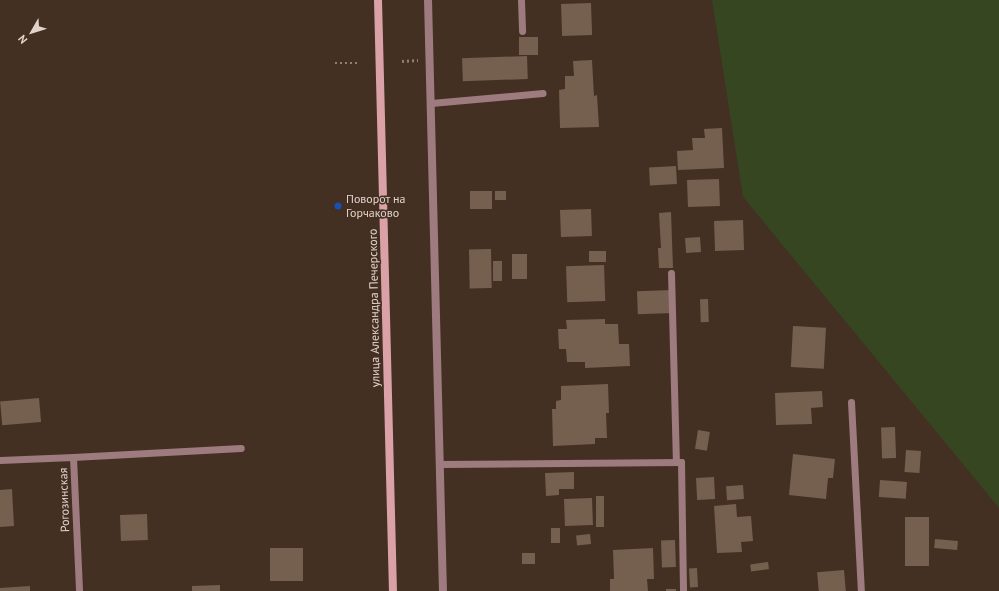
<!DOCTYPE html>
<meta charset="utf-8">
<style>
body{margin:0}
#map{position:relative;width:999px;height:591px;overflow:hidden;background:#442f23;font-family:"PT Sans",sans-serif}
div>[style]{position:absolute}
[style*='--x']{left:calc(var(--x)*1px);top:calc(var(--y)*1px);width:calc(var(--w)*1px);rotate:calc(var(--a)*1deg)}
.green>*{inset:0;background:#354621}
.building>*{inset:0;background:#75604f;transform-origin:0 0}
.path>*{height:2.5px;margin-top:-1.25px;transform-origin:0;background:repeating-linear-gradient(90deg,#917f75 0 2px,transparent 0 5px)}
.service>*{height:7px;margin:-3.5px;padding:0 3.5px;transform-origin:3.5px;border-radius:3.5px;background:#9e7b7e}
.minor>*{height:8px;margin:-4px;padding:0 4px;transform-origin:4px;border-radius:4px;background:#9e7b7e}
.secondary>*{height:8px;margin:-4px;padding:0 4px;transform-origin:4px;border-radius:4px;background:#daa2a7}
.dots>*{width:11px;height:11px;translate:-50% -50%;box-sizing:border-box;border:2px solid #442f23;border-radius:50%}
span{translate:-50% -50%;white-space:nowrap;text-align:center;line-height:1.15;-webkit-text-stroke:3px #442f23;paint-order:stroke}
.poi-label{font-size:12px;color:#e1d3cb}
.left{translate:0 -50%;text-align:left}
.street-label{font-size:12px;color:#e1d3cb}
.north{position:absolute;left:12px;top:12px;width:40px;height:40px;-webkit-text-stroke:3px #442f23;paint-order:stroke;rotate:231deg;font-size:11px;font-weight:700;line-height:16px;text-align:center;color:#e1d3cb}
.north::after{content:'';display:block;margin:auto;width:14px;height:18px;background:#e1d3cb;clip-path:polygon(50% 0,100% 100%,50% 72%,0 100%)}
</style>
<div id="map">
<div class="green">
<div style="clip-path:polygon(712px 0,999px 0,999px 508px,743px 197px)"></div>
</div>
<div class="building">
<div style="left:591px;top:3px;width:32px;height:30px;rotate:88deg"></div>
<div style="left:538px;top:37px;width:18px;height:19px;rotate:90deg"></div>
<div style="left:527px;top:56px;width:23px;height:65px;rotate:88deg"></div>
<div style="clip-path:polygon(592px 60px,594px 96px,597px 95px,599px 127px,560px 128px,559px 90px,565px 89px,565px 76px,574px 76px,573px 61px)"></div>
<div style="clip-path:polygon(722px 128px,724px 168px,678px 170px,677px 151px,693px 150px,692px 138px,705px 138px,704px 129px)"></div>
<div style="left:676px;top:166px;width:18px;height:27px;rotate:87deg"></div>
<div style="left:719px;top:179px;width:27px;height:32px;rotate:88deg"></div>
<div style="left:470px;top:191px;width:22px;height:18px"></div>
<div style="left:495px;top:191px;width:11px;height:9px"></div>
<div style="left:591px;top:209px;width:27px;height:31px;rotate:88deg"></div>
<div style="clip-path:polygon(671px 212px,673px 268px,659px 268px,658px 248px,661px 248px,659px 213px)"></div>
<div style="left:743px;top:220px;width:30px;height:29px;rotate:88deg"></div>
<div style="left:700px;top:237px;width:15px;height:15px;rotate:86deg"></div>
<div style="left:491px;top:249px;width:39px;height:22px;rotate:89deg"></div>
<div style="left:606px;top:251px;width:11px;height:17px;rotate:90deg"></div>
<div style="left:527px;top:254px;width:25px;height:15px;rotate:90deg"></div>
<div style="left:493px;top:261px;width:9px;height:20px"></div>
<div style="left:604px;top:265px;width:36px;height:38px;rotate:88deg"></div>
<div style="left:672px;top:290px;width:23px;height:35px;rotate:88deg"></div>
<div style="left:708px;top:299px;width:23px;height:8px;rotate:88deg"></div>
<div style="clip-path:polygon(605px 319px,605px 324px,618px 324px,619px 344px,629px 344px,630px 366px,585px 368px,585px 362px,567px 362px,566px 349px,559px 349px,558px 329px,567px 329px,566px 320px)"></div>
<div style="left:793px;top:326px;width:33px;height:41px;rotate:3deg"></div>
<div style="clip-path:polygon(608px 384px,609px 413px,606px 413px,607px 438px,595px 438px,595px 444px,553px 446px,552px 409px,556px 409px,556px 401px,561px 400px,561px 386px)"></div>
<div style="clip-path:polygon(822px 391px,823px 407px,811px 408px,812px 424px,776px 425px,775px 393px)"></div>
<div style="left:39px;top:398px;width:24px;height:39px;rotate:85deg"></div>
<div style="left:895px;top:427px;width:31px;height:14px;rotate:88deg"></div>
<div style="left:698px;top:430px;width:12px;height:19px;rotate:9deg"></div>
<div style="left:906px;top:450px;width:15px;height:22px;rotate:4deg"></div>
<div style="clip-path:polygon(793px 454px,835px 459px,833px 478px,828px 478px,826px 499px,789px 495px)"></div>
<div style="clip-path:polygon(574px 472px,574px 489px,559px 489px,559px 495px,546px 496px,545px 473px)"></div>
<div style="left:714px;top:477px;width:22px;height:18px;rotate:87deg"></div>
<div style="left:880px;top:480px;width:27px;height:17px;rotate:4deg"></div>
<div style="left:743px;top:485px;width:14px;height:17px;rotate:86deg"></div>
<div style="clip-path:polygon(12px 489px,14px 526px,0 527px,0 490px)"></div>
<div style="left:596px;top:496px;width:8px;height:31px"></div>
<div style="left:592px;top:498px;width:27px;height:28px;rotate:88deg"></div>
<div style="clip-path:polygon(736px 504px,737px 517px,751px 516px,753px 541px,741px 542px,742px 552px,717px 553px,714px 506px)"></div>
<div style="left:147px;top:514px;width:26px;height:27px;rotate:88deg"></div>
<div style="left:905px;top:517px;width:24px;height:49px"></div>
<div style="left:551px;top:528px;width:9px;height:15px"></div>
<div style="left:590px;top:534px;width:10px;height:14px;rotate:84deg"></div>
<div style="left:935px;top:539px;width:23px;height:9px;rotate:5deg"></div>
<div style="left:675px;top:540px;width:27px;height:14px;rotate:88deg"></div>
<div style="left:270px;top:548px;width:33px;height:33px"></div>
<div style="clip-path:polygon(653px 548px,654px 579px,647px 579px,648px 591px,610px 591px,610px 579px,614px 579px,613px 550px)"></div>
<div style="left:522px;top:553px;width:13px;height:11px"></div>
<div style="left:768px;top:562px;width:7px;height:18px;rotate:82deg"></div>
<div style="left:697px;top:568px;width:19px;height:8px;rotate:87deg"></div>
<div style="left:844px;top:570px;width:21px;height:27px;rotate:85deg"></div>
<div style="clip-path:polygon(220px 585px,220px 591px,192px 591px,192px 586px)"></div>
<div style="clip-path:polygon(30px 586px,30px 591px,0 591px,0 588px)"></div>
<div style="left:666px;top:589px;width:10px;height:2px"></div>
</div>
<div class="path">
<div style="--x:402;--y:61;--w:16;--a:-4"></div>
<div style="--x:335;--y:63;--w:22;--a:0"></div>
</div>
<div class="service">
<div style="--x:521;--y:0;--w:31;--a:88"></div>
<div style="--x:431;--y:103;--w:112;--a:-5.1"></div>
<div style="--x:671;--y:273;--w:189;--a:88.5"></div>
<div style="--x:851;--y:402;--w:189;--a:87"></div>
<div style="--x:73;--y:457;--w:168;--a:-3.1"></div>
<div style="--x:0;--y:460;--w:73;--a:-2.4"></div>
<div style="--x:73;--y:457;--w:134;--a:87.4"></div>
<div style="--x:440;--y:464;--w:241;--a:-0.5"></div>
<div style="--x:681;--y:462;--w:129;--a:89.1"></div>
</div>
<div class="minor">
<div style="--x:428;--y:0;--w:591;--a:88.55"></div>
</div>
<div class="secondary">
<div style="--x:378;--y:0;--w:591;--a:88.55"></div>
</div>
<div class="dots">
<div style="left:338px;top:206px;background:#1a4fb4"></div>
</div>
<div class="poi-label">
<span class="left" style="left:346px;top:206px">Поворот на<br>Горчаково</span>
</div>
<div class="street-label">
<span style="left:374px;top:308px;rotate:-91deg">улица Александра Печерского</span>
<span style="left:64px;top:500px;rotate:-92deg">Рогозинская</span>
</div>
<div class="north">N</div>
</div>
